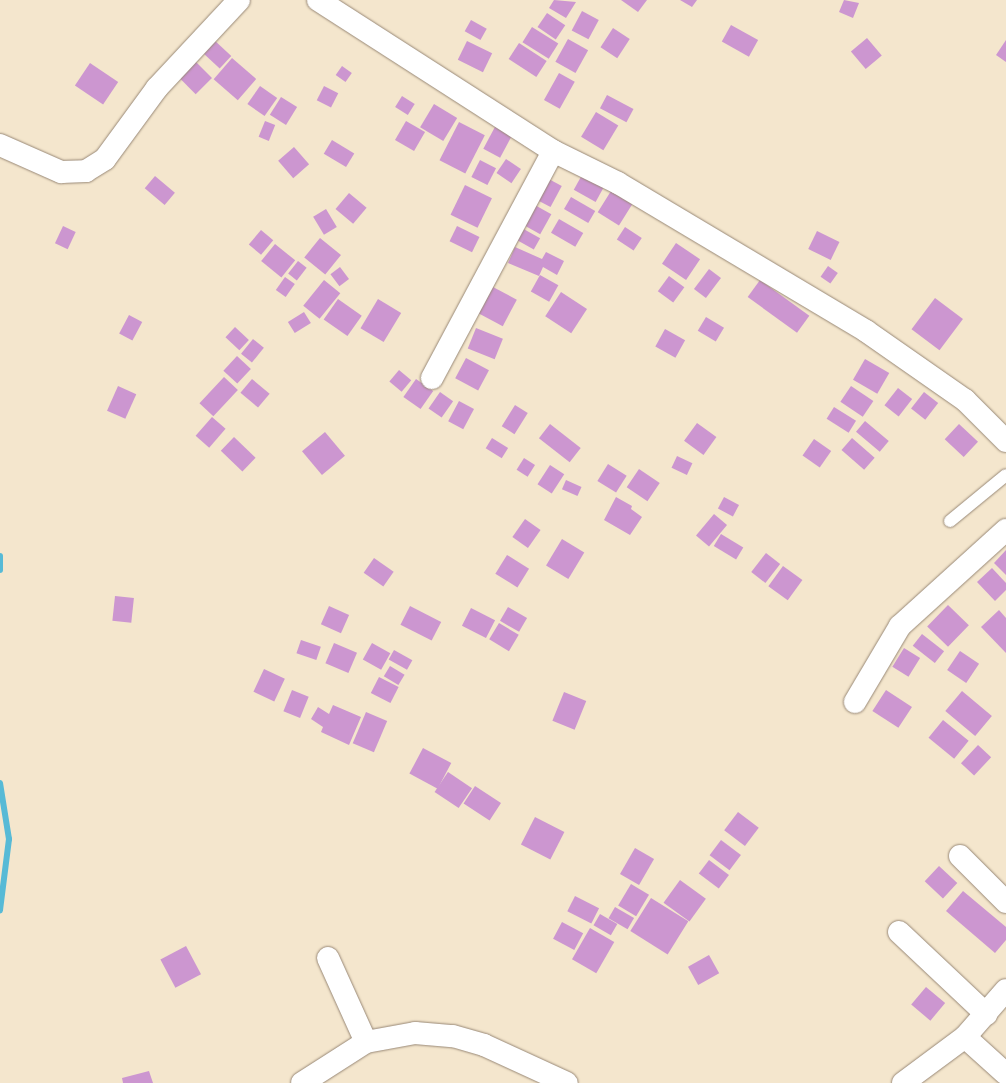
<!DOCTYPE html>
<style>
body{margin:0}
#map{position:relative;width:1006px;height:1083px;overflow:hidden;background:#f4e6cd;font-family:"EB Garamond",serif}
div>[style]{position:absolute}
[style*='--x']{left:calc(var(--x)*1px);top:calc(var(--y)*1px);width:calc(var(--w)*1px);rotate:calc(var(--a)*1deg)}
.stream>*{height:6px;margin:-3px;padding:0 3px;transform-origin:3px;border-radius:3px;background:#57bad6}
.building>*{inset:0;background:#cc96d0;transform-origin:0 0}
.roads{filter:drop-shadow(0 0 1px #988876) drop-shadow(0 0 1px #988876)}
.lane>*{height:12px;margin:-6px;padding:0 6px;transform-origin:6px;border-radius:6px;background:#fff}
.street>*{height:22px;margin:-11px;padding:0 11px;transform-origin:11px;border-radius:11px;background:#fff}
span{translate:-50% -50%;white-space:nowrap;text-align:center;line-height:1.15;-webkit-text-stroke:4px #fbf7ec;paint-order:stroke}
</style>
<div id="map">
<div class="stream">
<div style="--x:0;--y:556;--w:14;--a:90"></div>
<div style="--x:0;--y:783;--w:57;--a:80.9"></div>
<div style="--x:9;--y:839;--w:72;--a:97.2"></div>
</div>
<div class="building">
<div style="clip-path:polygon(554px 0,576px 2px,566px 18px,549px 8px)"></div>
<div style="clip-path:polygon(621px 0,647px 0,638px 12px)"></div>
<div style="clip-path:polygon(680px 0,697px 0,692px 7px)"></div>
<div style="clip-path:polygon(844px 0,859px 3px,853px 18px,839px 12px)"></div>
<div style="left:582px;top:11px;width:19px;height:22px;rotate:28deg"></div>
<div style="left:547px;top:13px;width:22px;height:17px;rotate:34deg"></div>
<div style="left:471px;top:20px;width:18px;height:13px;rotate:29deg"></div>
<div style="left:731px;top:25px;width:31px;height:19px;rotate:29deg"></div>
<div style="left:532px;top:27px;width:31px;height:18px;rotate:32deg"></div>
<div style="left:613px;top:28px;width:20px;height:23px;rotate:33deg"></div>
<div style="left:867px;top:38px;width:23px;height:21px;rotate:50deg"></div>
<div style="left:213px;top:39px;width:25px;height:17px;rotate:43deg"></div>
<div style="left:568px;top:39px;width:23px;height:26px;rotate:29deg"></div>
<div style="clip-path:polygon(1006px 40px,1006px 62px,996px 55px)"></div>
<div style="left:467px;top:41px;width:28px;height:21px;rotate:26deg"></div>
<div style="left:519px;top:43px;width:33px;height:19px;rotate:33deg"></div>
<div style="left:232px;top:58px;width:32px;height:28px;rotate:41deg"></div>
<div style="left:195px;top:61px;width:24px;height:23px;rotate:45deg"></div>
<div style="left:90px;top:63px;width:34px;height:27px;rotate:34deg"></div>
<div style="left:342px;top:66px;width:12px;height:11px;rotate:35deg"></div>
<div style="left:559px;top:73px;width:18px;height:31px;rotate:29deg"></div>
<div style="left:260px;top:86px;width:21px;height:22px;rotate:35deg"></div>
<div style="left:324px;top:86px;width:16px;height:16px;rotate:27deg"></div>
<div style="left:607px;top:95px;width:30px;height:15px;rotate:28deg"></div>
<div style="left:402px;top:96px;width:15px;height:13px;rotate:32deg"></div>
<div style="left:281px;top:97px;width:19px;height:21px;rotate:32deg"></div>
<div style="left:434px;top:104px;width:27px;height:27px;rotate:31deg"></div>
<div style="left:596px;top:112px;width:26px;height:29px;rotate:31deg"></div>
<div style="left:265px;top:121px;width:11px;height:17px;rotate:22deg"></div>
<div style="left:406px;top:121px;width:22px;height:22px;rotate:30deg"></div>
<div style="left:459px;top:122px;width:29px;height:43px;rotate:27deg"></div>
<div style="left:496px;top:125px;width:19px;height:27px;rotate:28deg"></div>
<div style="left:332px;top:140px;width:26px;height:16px;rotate:31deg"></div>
<div style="left:294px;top:147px;width:23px;height:21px;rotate:49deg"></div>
<div style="left:506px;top:159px;width:18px;height:17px;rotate:34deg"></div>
<div style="left:480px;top:160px;width:18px;height:19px;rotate:27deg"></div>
<div style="left:582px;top:175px;width:25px;height:17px;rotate:29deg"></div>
<div style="left:155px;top:176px;width:26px;height:16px;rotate:40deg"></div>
<div style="left:545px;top:177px;width:19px;height:24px;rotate:28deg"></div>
<div style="left:465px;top:185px;width:30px;height:33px;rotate:26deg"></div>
<div style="left:611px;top:191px;width:25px;height:25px;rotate:32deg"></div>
<div style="left:349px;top:193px;width:23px;height:21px;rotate:40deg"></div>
<div style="left:571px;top:197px;width:28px;height:14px;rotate:30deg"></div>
<div style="left:533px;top:204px;width:21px;height:23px;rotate:29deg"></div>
<div style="left:326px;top:209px;width:21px;height:15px;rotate:59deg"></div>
<div style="left:559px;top:219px;width:28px;height:16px;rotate:30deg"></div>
<div style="left:63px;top:226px;width:14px;height:19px;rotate:25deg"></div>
<div style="left:457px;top:226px;width:25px;height:17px;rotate:26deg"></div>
<div style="left:520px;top:227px;width:23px;height:13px;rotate:29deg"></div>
<div style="left:625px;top:227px;width:20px;height:15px;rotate:33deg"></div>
<div style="left:261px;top:230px;width:16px;height:19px;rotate:40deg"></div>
<div style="left:817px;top:231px;width:25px;height:20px;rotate:26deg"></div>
<div style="left:320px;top:238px;width:27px;height:25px;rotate:39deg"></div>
<div style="left:676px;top:243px;width:29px;height:25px;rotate:34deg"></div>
<div style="left:275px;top:244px;width:26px;height:22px;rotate:39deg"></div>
<div style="clip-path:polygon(515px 247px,542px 259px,546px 252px,564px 261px,557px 275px,543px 267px,539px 276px,508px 263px)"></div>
<div style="left:298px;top:261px;width:11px;height:16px;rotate:38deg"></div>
<div style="left:828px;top:266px;width:12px;height:13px;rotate:35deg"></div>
<div style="left:340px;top:267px;width:15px;height:12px;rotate:53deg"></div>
<div style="left:709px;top:269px;width:15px;height:25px;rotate:37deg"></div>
<div style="left:540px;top:275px;width:21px;height:19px;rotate:29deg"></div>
<div style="left:669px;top:276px;width:19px;height:19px;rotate:36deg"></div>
<div style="left:285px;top:277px;width:12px;height:16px;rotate:35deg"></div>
<div style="left:324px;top:280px;width:21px;height:33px;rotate:39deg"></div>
<div style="left:760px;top:280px;width:61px;height:21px;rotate:36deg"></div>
<div style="left:493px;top:287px;width:27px;height:30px;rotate:28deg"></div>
<div style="left:561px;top:292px;width:31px;height:29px;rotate:33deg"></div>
<div style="left:935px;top:298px;width:35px;height:39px;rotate:37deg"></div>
<div style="left:338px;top:299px;width:29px;height:25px;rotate:35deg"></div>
<div style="left:378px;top:299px;width:27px;height:34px;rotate:31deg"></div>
<div style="left:304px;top:312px;width:13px;height:19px;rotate:58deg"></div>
<div style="left:129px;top:315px;width:15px;height:21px;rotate:28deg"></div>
<div style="left:706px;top:317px;width:21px;height:16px;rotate:31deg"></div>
<div style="left:235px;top:327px;width:19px;height:14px;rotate:43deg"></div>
<div style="left:476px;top:328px;width:29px;height:22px;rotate:22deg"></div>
<div style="left:665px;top:329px;width:23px;height:20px;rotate:29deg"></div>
<div style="left:253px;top:339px;width:14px;height:19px;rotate:39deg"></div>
<div style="left:237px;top:356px;width:19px;height:20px;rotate:43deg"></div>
<div style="left:466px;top:358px;width:26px;height:23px;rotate:28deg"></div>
<div style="left:865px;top:359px;width:28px;height:24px;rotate:30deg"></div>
<div style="left:399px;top:370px;width:16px;height:15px;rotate:40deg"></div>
<div style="left:224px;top:377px;width:19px;height:36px;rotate:43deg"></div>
<div style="left:252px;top:379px;width:23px;height:18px;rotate:40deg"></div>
<div style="left:416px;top:379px;width:21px;height:22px;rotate:35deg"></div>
<div style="left:118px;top:386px;width:20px;height:27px;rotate:24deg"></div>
<div style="left:851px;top:386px;width:27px;height:19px;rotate:34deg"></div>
<div style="left:898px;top:388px;width:18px;height:22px;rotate:38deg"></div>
<div style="left:440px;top:392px;width:16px;height:20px;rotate:35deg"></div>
<div style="left:924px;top:392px;width:18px;height:21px;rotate:38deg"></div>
<div style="left:459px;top:401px;width:17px;height:23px;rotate:28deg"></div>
<div style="left:515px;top:405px;width:15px;height:25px;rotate:32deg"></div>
<div style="left:834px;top:407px;width:26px;height:14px;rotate:32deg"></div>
<div style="left:212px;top:417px;width:18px;height:25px;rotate:41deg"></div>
<div style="left:865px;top:421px;width:31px;height:14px;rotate:40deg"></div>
<div style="left:697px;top:423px;width:24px;height:22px;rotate:36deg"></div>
<div style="left:550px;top:424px;width:39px;height:18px;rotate:38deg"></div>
<div style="left:959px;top:424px;width:26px;height:21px;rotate:43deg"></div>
<div style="left:325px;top:432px;width:31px;height:30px;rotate:50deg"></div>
<div style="left:234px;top:437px;width:30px;height:19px;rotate:44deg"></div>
<div style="left:492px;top:438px;width:19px;height:12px;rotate:32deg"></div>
<div style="left:852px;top:438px;width:30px;height:16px;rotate:41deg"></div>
<div style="left:814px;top:439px;width:21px;height:20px;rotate:35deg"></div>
<div style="left:677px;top:456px;width:17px;height:13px;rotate:25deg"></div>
<div style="left:524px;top:458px;width:13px;height:14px;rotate:32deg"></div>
<div style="left:608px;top:464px;width:22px;height:20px;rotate:32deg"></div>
<div style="left:550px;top:465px;width:17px;height:23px;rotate:33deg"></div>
<div style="left:639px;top:469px;width:25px;height:22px;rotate:34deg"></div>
<div style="left:566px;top:480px;width:17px;height:10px;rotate:24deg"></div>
<div style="clip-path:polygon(616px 497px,632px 506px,631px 509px,642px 517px,630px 535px,604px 520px)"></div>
<div style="left:724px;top:497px;width:17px;height:13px;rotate:28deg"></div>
<div style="left:714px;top:514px;width:17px;height:28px;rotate:40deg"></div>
<div style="left:525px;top:519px;width:19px;height:22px;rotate:35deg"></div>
<div style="left:721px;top:534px;width:26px;height:14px;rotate:31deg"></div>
<div style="left:562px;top:539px;width:26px;height:31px;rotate:31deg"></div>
<div style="clip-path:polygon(1006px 550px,1006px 575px,994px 563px)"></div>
<div style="left:766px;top:553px;width:18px;height:24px;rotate:38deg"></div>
<div style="left:507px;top:555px;width:26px;height:22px;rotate:32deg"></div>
<div style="left:374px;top:558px;width:24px;height:18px;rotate:35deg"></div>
<div style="left:783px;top:566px;width:24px;height:25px;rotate:36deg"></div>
<div style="clip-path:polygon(992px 568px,1006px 583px,1006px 590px,995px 601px,977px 582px)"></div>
<div style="left:115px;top:596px;width:19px;height:25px;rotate:6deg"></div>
<div style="left:948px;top:605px;width:29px;height:30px;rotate:44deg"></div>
<div style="left:329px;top:606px;width:22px;height:20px;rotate:24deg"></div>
<div style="left:410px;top:606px;width:35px;height:21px;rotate:27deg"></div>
<div style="left:508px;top:607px;width:22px;height:16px;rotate:30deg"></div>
<div style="left:471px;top:608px;width:27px;height:20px;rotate:27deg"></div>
<div style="clip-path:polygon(999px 610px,1006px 618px,1006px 653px,981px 627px)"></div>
<div style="left:499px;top:623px;width:23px;height:19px;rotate:31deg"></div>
<div style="left:922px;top:634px;width:28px;height:15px;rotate:38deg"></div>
<div style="left:301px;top:640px;width:21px;height:14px;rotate:19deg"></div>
<div style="left:334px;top:643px;width:25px;height:22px;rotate:23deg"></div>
<div style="left:372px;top:643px;width:21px;height:19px;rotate:29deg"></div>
<div style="left:904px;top:648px;width:19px;height:22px;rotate:32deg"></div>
<div style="left:394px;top:650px;width:21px;height:11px;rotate:29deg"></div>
<div style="left:960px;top:651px;width:23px;height:23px;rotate:34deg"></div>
<div style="left:390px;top:666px;width:17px;height:12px;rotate:31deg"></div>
<div style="left:264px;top:669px;width:23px;height:25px;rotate:25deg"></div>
<div style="left:379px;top:677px;width:22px;height:18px;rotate:27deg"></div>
<div style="left:292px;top:690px;width:18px;height:23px;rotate:22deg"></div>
<div style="left:886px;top:690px;width:31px;height:25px;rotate:33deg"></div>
<div style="left:962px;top:691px;width:39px;height:26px;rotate:40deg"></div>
<div style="left:564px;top:692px;width:24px;height:31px;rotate:22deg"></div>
<div style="clip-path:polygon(333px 705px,361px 717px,349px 745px,321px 732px,323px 727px,311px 719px,318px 707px,329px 714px)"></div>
<div style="left:366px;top:712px;width:23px;height:34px;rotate:23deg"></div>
<div style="left:943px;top:720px;width:33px;height:23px;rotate:39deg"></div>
<div style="left:978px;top:745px;width:18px;height:25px;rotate:43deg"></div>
<div style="left:423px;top:748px;width:32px;height:29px;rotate:28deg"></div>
<div style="left:448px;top:772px;width:29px;height:24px;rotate:34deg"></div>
<div style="left:475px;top:786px;width:31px;height:21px;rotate:33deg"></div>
<div style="left:738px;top:812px;width:26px;height:23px;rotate:37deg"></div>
<div style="left:535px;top:817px;width:33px;height:31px;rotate:27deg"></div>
<div style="left:721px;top:840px;width:25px;height:19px;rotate:37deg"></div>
<div style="left:635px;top:848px;width:22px;height:30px;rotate:30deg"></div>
<div style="left:709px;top:860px;width:25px;height:17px;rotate:37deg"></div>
<div style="left:939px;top:866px;width:25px;height:21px;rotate:43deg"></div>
<div style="left:680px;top:880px;width:32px;height:28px;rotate:36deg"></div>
<div style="left:631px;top:884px;width:21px;height:25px;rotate:31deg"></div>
<div style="clip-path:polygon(963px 891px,1006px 927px,1006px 940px,995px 953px,946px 911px)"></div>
<div style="left:575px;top:896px;width:27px;height:17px;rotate:27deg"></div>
<div style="left:651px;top:898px;width:44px;height:39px;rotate:32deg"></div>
<div style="left:615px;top:907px;width:22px;height:13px;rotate:30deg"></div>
<div style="left:600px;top:914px;width:20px;height:13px;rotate:30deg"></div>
<div style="left:562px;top:922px;width:24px;height:19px;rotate:28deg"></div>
<div style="left:590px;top:928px;width:28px;height:36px;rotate:30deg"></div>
<div style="left:186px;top:946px;width:32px;height:29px;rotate:62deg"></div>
<div style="left:709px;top:955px;width:21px;height:24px;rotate:61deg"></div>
<div style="left:926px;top:987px;width:25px;height:23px;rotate:40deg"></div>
<div style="clip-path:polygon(149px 1071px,153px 1083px,123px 1083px,122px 1078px)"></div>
</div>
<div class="roads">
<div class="lane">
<div style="--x:950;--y:521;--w:72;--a:-39.4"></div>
</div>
<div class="street">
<div style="--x:318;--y:0;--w:279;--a:32.7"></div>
<div style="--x:553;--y:151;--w:72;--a:26.2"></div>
<div style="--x:618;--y:183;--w:289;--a:30.8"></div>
<div style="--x:866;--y:331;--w:121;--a:34.9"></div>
<div style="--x:965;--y:400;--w:58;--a:45"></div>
<div style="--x:0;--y:145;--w:67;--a:23.9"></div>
<div style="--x:61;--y:172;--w:25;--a:-2"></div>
<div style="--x:86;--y:171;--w:22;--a:-32"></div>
<div style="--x:105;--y:159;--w:88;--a:-53.8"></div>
<div style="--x:157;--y:88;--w:120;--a:-47"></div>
<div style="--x:432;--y:378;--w:257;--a:-61.9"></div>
<div style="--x:855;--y:702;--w:88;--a:-59.4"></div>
<div style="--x:900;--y:626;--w:143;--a:-42.2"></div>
<div style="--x:960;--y:856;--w:65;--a:45"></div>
<div style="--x:899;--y:932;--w:120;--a:43.3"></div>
<div style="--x:328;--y:958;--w:92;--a:65.7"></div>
<div style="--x:965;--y:1037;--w:55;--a:42.1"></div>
<div style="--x:302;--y:1083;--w:76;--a:-32.6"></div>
<div style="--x:366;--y:1042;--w:50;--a:-10.4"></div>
<div style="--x:415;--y:1033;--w:38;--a:5"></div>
<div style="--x:453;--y:1036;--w:32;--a:16"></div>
<div style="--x:484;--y:1045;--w:91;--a:24.6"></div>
<div style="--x:903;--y:1083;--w:77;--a:-36.6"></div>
<div style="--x:965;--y:1037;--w:62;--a:-48.9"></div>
</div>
</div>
</div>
